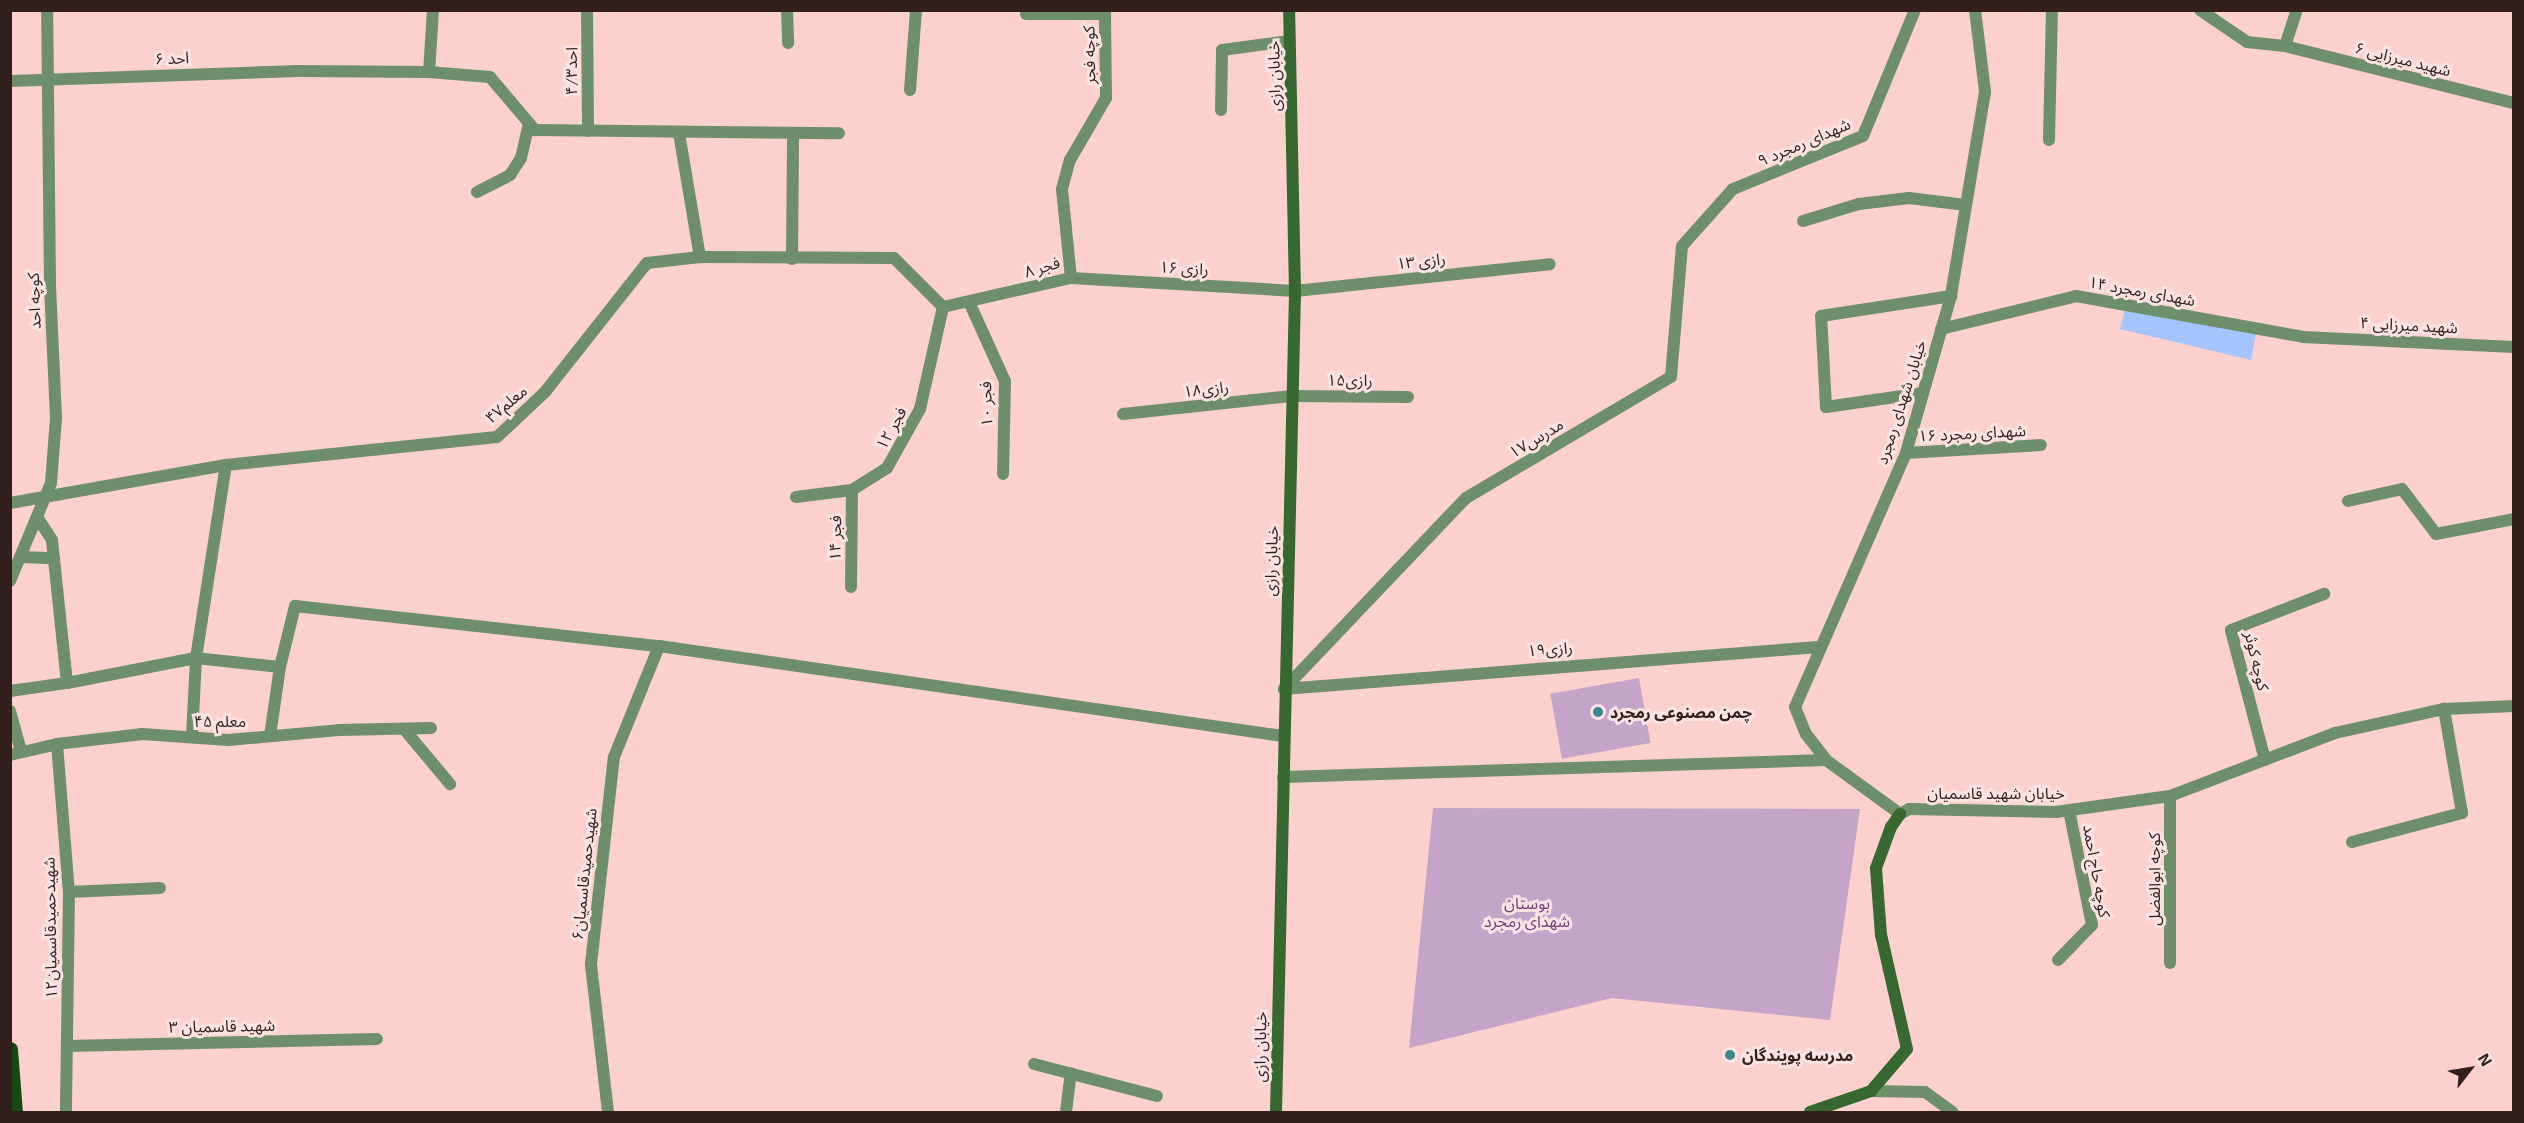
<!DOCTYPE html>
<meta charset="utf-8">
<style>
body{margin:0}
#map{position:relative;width:2524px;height:1123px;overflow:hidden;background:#fcd0cd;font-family:"Exo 2","Noto Sans Arabic",sans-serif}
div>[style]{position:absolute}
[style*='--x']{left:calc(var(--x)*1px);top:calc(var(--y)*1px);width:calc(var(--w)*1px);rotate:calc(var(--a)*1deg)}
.green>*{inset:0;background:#c4a4c9;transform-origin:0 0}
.water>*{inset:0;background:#a4c5ff}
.street>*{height:12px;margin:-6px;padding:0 6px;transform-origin:6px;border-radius:6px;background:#6d8f69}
.secondary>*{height:12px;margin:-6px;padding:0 6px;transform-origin:6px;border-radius:6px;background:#366830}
.primary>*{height:15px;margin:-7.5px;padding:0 7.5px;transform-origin:7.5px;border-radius:7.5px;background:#174a12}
.dots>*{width:16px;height:16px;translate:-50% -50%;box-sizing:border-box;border:3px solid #fae3e2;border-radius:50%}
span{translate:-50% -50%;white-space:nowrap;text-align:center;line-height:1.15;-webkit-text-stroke:6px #fae3e2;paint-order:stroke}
.street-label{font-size:16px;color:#331f1e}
.poi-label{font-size:16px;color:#331f1e;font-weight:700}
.left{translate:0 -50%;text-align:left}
.park-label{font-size:16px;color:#743c7d}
.frame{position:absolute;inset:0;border:12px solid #331f1e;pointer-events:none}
.north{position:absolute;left:2440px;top:1039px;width:60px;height:60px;-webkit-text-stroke:4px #fae3e2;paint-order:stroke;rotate:59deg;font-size:16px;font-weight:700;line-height:24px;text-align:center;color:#331f1e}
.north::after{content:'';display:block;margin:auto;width:21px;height:27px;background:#331f1e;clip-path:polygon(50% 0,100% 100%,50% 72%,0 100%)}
</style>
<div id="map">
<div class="green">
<div style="left:1639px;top:678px;width:66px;height:90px;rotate:80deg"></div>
<div style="clip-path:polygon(1433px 808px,1860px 809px,1830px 1020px,1612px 998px,1409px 1048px)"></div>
</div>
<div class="water">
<div style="clip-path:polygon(2126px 305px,2258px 323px,2251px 360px,2120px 329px)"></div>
</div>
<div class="street">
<div style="--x:587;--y:10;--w:121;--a:89.5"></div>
<div style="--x:787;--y:10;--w:33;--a:88"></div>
<div style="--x:1975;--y:10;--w:83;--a:83"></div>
<div style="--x:1985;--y:92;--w:207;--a:99.5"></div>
<div style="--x:1951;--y:296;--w:163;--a:106"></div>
<div style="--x:1906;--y:453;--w:277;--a:113.6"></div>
<div style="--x:1795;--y:707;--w:29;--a:68"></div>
<div style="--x:1806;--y:734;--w:33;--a:52"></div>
<div style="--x:1826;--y:760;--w:92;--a:36.1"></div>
<div style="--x:1900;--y:814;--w:10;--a:-29"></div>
<div style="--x:1909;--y:809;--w:147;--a:1.2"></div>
<div style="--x:2056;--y:812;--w:115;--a:-8"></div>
<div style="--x:2170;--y:796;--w:177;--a:-20.9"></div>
<div style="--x:2335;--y:733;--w:112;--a:-12.4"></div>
<div style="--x:2444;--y:709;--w:70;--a:-2.5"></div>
<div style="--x:2200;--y:10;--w:57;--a:34.2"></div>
<div style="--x:2247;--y:42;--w:38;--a:6"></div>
<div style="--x:2285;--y:46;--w:236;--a:14"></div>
<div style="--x:1026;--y:14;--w:79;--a:0"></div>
<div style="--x:2285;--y:46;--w:38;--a:-72"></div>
<div style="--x:429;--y:72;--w:62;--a:-86.3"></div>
<div style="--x:10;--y:81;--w:288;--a:-2"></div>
<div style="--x:298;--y:71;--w:131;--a:0.4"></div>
<div style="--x:429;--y:72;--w:61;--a:4.7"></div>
<div style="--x:490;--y:77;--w:70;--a:49.7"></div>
<div style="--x:535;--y:130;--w:304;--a:0.6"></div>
<div style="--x:910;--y:90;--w:80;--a:-85.7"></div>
<div style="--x:1221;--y:110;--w:60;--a:-89"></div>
<div style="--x:1222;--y:50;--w:68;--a:-7.7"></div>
<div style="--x:679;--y:133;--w:126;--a:80.4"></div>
<div style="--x:2049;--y:140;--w:130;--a:-88.7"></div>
<div style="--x:477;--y:192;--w:37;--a:-27"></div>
<div style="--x:510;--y:175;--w:20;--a:-57"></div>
<div style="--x:521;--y:158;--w:36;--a:-77"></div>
<div style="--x:1803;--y:221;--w:59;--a:-16.9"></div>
<div style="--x:1859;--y:204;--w:50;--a:-6.8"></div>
<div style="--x:1909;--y:198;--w:57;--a:7"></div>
<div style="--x:792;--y:259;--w:126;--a:-89.5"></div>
<div style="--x:1071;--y:278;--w:224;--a:3.3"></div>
<div style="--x:1295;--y:291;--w:256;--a:-6"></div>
<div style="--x:970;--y:304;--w:85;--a:65.6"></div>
<div style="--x:1005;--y:381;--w:93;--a:91.2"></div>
<div style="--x:943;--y:307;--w:131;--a:-12.8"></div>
<div style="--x:1071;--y:278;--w:89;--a:-95.8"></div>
<div style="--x:1062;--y:189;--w:30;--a:-75"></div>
<div style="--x:1070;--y:160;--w:72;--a:-59.9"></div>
<div style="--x:1106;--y:98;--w:88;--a:-90.7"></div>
<div style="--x:1941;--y:329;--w:139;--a:-13.7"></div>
<div style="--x:2076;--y:296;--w:231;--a:10.2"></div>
<div style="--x:2303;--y:337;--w:211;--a:2.7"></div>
<div style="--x:1923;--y:393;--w:98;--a:171.8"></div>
<div style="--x:1826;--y:407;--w:91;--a:-93.1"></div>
<div style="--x:1821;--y:316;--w:132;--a:-8.7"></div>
<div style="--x:1123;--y:414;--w:170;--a:-6.1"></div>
<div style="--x:1292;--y:396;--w:116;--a:0.5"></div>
<div style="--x:1906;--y:453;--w:135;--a:-3.4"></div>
<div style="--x:796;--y:497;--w:56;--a:-7.1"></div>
<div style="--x:852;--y:490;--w:41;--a:-32.2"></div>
<div style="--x:887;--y:468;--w:68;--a:-60.8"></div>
<div style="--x:920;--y:409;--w:105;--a:-77.3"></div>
<div style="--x:2348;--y:501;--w:55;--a:-12.5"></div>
<div style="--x:2402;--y:489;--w:56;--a:52.9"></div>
<div style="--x:2436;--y:534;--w:79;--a:-10.9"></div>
<div style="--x:10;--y:503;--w:219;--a:-10"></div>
<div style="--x:226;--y:465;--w:272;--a:-5.9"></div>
<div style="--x:497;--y:437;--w:66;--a:-43.2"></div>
<div style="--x:545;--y:392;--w:164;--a:-51.7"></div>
<div style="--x:647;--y:263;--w:53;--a:-6.5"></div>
<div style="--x:700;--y:257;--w:194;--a:0.3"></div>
<div style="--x:894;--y:258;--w:69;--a:45"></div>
<div style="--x:20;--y:557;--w:34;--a:2"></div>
<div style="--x:10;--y:581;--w:106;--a:-67.3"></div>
<div style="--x:51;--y:483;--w:65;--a:-85.6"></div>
<div style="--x:56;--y:418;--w:134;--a:-92.6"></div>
<div style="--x:50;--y:284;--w:274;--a:-90.6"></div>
<div style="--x:851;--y:587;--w:97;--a:-89.4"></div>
<div style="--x:67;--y:683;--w:131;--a:-11"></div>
<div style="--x:196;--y:658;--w:84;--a:6.1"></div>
<div style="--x:1284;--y:689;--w:264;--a:-46.4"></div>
<div style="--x:1466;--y:498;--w:238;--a:-30.6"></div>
<div style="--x:1671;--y:377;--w:131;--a:-85.2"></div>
<div style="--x:1682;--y:246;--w:76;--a:-48.2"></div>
<div style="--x:1733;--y:189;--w:140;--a:-22.2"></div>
<div style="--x:1863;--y:136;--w:136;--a:-67.6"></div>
<div style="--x:1284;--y:689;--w:536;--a:-4.5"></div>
<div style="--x:10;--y:691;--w:58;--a:-8"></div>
<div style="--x:67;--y:683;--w:144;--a:-96"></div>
<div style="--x:52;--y:540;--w:27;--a:-123"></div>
<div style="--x:10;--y:711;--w:41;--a:74.6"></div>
<div style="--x:404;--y:729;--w:72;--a:50.1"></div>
<div style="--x:270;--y:736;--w:70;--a:-81.8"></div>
<div style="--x:280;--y:667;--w:63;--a:-76.2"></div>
<div style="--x:295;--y:606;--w:366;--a:6.3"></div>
<div style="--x:659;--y:646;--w:630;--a:8.21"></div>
<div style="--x:192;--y:737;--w:79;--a:-87.1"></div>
<div style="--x:196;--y:658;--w:195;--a:-81.2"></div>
<div style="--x:57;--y:744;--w:148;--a:85.4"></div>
<div style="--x:69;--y:892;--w:220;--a:90.8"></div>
<div style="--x:10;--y:755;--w:48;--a:-13.2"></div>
<div style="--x:57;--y:744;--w:86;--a:-6.7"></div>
<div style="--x:142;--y:734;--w:86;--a:4"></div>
<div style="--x:228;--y:740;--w:111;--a:-5.1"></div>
<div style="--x:339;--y:730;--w:92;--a:-1.2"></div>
<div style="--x:2265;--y:760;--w:134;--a:-104.7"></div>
<div style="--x:2231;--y:630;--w:100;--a:-21.2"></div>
<div style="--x:1283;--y:777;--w:543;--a:-1.79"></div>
<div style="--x:2170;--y:796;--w:167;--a:90"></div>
<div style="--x:2352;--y:842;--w:114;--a:-14.8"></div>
<div style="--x:2462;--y:813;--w:106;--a:-99.8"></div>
<div style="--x:69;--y:892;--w:91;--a:-2.5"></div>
<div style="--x:2058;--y:960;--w:49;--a:-45.8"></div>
<div style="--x:2092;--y:925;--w:117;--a:-101.3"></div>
<div style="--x:67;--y:1046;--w:310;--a:-1.3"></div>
<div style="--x:1034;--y:1064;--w:127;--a:14.6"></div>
<div style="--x:1871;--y:1091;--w:54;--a:1.1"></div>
<div style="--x:1925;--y:1092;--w:34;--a:36"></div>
<div style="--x:608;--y:1112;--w:149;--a:-96.6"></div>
<div style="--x:591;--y:964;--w:208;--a:-83.7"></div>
<div style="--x:614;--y:757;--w:120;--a:-67.9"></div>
<div style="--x:1066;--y:1112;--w:39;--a:-83"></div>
</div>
<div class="secondary">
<div style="--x:1276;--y:1112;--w:821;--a:-88.67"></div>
<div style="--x:1295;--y:291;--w:281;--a:-91.2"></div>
<div style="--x:1810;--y:1112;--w:65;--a:-19"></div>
<div style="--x:1871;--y:1091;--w:55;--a:-49.4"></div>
<div style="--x:1907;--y:1049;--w:117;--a:-102.8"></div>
<div style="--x:1881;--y:935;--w:67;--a:-94.3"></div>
<div style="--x:1876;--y:868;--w:44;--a:-69.9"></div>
<div style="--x:1891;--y:827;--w:16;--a:-55"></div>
</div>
<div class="primary">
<div style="--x:10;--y:1049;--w:63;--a:85.5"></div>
</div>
<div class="dots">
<div style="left:1598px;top:712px;background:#3e868b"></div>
<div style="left:1730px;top:1055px;background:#3e868b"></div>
</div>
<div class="street-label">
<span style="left:1089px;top:55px;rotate:-91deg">کوچه فجر</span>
<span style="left:172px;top:58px;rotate:-2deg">احد ۶</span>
<span style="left:2403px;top:59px;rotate:14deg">شهید میرزایی ۶</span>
<span style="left:571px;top:71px;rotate:-90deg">احد۴/۳</span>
<span style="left:1274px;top:76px;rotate:-91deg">خیابان رازی</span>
<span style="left:1804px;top:142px;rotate:-23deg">شهدای رمجرد ۹</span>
<span style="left:1421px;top:261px;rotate:-6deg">رازی ۱۳</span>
<span style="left:1042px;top:267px;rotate:-17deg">فجر ۸</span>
<span style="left:1184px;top:268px;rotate:3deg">رازی ۱۶</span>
<span style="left:2142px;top:291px;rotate:10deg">شهدای رمجرد ۱۴</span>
<span style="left:34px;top:301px;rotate:-92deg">کوچه احد</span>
<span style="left:2409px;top:325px;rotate:3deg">شهید میرزایی ۴</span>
<span style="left:1350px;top:380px;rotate:1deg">رازی۱۵</span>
<span style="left:1206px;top:389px;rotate:-6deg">رازی۱۸</span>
<span style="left:1901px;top:402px;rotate:-72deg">خیابان شهدای رمجرد</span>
<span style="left:506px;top:404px;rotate:-40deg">معلم۴۷</span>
<span style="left:986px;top:404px;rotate:-92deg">فجر ۱۰</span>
<span style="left:891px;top:428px;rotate:-61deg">فجر ۱۲</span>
<span style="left:1972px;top:433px;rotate:-3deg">شهدای رمجرد ۱۶</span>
<span style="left:1536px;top:438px;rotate:-31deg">مدرس۱۷</span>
<span style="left:835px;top:538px;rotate:-89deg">فجر ۱۴</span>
<span style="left:1271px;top:561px;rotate:-88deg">خیابان رازی</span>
<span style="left:1550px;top:649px;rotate:-4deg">رازی۱۹</span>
<span style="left:2257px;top:661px;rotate:77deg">کوچه کوثر</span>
<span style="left:220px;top:721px">معلم ۴۵</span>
<span style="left:1996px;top:793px">خیابان شهید قاسمیان</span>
<span style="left:2097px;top:871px;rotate:80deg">کوچه حاج احمد</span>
<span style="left:584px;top:874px;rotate:-84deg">شهیدحمیدقاسمیان۶</span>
<span style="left:2154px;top:879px;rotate:-90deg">کوچه ابوالفضل</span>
<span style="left:50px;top:928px;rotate:-91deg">شهیدحمیدقاسمیان۱۲</span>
<span style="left:222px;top:1026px;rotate:-1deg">شهید قاسمیان ۳</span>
<span style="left:1260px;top:1047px;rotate:-89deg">خیابان رازی</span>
</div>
<div class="poi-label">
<span class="left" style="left:1610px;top:712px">چمن مصنوعی رمجرد</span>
<span class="left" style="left:1742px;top:1055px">مدرسه پویندگان</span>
</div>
<div class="park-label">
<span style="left:1527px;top:912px">بوستان<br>شهدای رمجرد</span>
</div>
<div class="frame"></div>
<div class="north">N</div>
</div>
